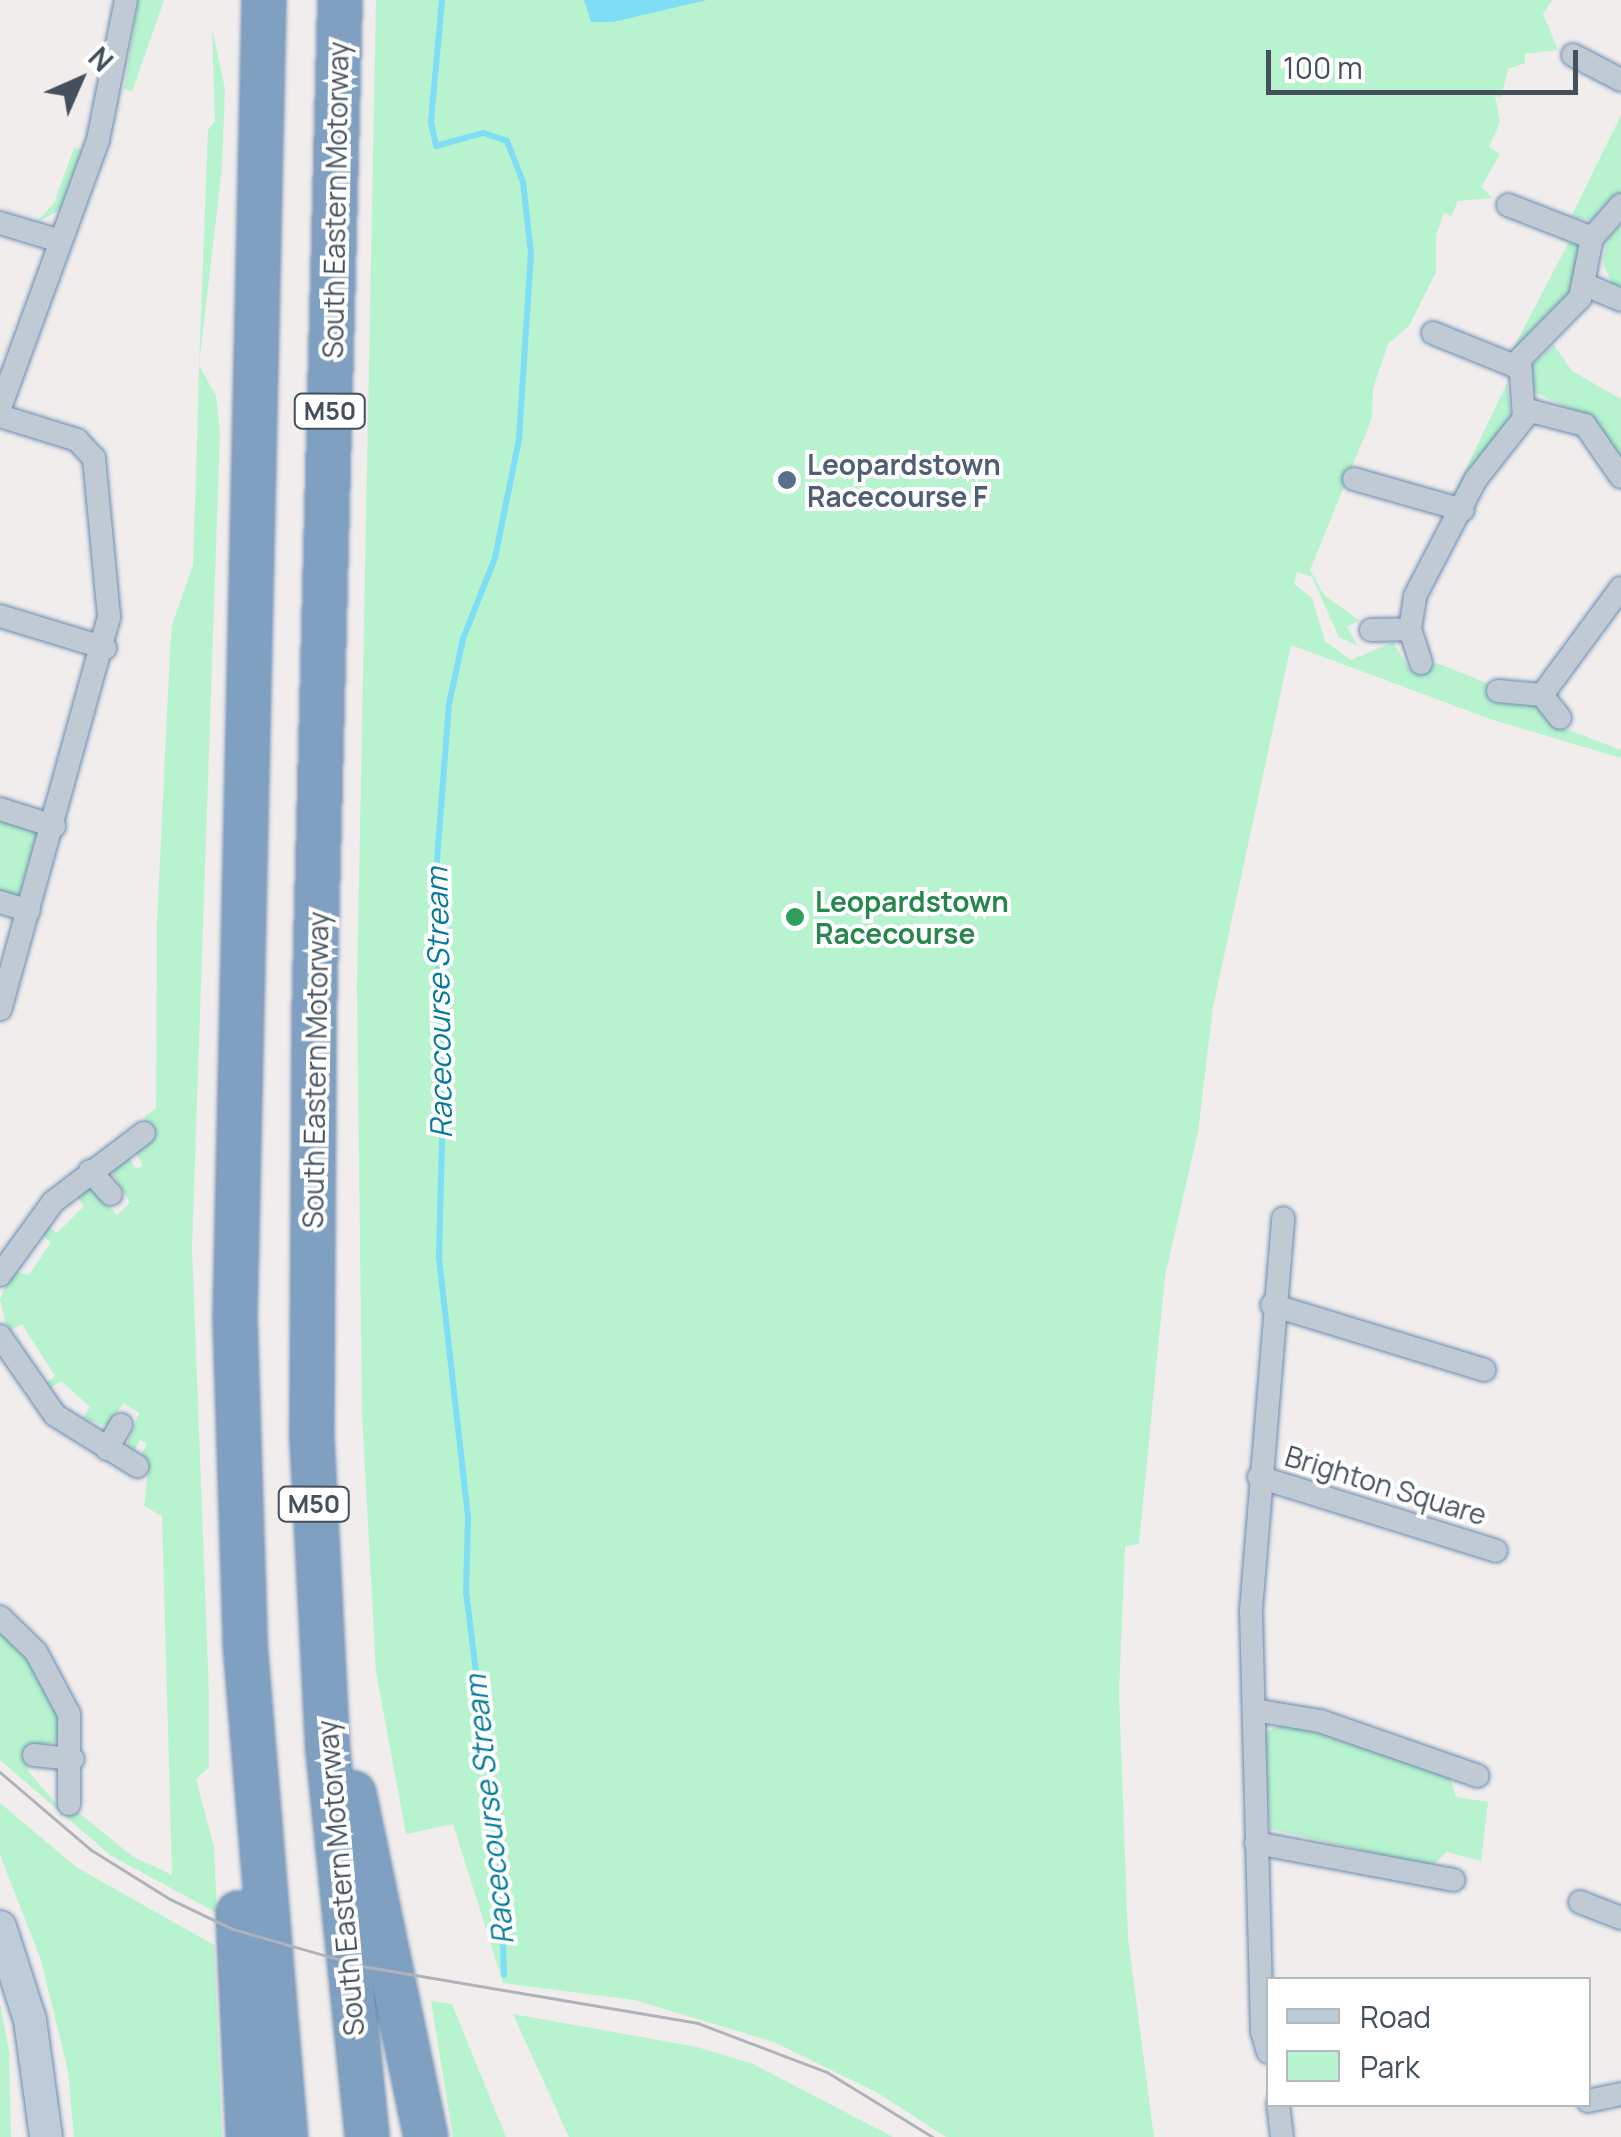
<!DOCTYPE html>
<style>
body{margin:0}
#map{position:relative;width:1621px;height:2137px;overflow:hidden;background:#f1eded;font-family:Manrope,sans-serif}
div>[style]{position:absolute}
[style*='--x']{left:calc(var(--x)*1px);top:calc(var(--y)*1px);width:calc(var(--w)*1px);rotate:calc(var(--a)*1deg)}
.green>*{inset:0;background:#b6f3ce}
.water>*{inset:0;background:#7fddf5}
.stream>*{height:6px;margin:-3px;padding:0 3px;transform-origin:3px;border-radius:3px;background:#7fddf5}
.roads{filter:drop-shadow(0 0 2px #6b8bae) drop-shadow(0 0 2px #6b8bae)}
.street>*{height:22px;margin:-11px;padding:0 11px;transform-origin:11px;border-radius:11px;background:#bfcad5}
.secondary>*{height:32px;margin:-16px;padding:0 16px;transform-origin:16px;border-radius:16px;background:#becbd9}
.highway>*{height:42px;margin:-21px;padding:0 21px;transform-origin:21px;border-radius:21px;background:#80a0c2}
.tram>*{height:2.5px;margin:-1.25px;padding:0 1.25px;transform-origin:1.25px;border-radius:1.25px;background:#afb3b9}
.dots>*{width:28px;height:28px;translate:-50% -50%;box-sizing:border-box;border:5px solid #fff;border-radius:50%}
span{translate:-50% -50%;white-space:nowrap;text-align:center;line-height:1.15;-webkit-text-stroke:8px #fff;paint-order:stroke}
.shield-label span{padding:2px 8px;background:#fff;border:2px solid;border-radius:8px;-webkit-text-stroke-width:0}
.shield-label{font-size:25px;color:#44515d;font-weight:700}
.street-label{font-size:28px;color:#44515d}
.service-label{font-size:28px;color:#4e5e75;font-weight:700}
.left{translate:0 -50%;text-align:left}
.leisure-label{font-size:28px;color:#27864d;font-weight:700}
.water-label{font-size:30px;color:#037b9c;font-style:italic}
.legend{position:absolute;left:1266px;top:1977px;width:325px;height:130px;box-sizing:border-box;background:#fff;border:2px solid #b4b9be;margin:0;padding:12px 18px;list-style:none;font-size:30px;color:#44515d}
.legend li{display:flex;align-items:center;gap:20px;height:50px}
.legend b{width:50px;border:2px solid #b4b9be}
.north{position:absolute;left:30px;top:30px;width:100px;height:100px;-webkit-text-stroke:8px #fff;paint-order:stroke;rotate:45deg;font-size:28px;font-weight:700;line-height:40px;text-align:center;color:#44515d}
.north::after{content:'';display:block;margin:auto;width:35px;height:45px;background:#44515d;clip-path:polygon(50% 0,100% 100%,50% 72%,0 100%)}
.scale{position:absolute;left:1266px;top:50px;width:312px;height:45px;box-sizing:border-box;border:5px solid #44515d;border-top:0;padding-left:12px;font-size:30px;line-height:35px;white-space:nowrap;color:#44515d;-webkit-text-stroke:8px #fff;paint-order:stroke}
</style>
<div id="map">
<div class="green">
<div style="clip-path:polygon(138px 0,164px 0,132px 92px,124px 89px)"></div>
<div style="clip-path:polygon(376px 0,1552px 0,1543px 14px,1558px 50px,1525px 54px,1525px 63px,1508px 69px,1501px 98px,1495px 96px,1500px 122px,1489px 147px,1500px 154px,1481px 187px,1493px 198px,1458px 201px,1451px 216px,1444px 213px,1436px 235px,1436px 272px,1409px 326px,1388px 344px,1373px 388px,1372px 418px,1310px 570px,1324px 595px,1359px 620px,1347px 627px,1358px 646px,1339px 637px,1312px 577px,1297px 572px,1294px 584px,1312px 598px,1325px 641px,1351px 660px,1393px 642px,1409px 669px,1437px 663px,1534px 702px,1553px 724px,1621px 750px,1621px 758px,1493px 720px,1291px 645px,1213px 1007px,1198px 1132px,1165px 1276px,1139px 1544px,1125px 1546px,1119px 1692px,1128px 1938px,1154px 2137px,946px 2137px,878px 2093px,774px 2042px,634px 2000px,503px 1983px,453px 1824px,406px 1834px,376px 1672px,362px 1413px,357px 985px)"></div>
<div style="clip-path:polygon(212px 28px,225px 89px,222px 167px,199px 365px,216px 396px,220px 430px,192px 1247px,209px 1695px,209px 1767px,196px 1779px,214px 1847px,217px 1913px,110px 1855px,0 1760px,0 1627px,24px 1651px,61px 1718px,58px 1742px,31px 1746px,28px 1771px,61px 1809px,78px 1812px,132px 1856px,172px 1875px,162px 1516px,144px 1506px,149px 1462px,141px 1454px,147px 1444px,140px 1440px,134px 1451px,127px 1444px,139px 1413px,124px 1403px,106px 1426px,83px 1418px,90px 1407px,61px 1381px,49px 1389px,45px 1384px,55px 1376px,22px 1324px,11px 1330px,6px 1325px,0 1299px,12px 1271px,29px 1275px,51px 1242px,39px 1234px,46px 1224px,57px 1233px,84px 1206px,76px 1196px,89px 1186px,117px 1215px,130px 1203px,111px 1170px,128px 1157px,136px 1169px,143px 1166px,136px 1152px,147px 1146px,145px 1116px,156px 1109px,157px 923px,170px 651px,172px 625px,193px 565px,197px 444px,199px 366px,208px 130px,215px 121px)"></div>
<div style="clip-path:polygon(1621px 115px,1621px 197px,1591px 220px,1571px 217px)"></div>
<div style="clip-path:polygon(74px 148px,82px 150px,60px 210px,37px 222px,54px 203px)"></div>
<div style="clip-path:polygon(1621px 224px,1621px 290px,1612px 285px,1603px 263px,1607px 240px)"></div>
<div style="clip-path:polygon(1572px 236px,1580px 248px,1573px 292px,1512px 351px)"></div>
<div style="clip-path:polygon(1554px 345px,1572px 371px,1621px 399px,1621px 465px,1586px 416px,1534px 392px,1531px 366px)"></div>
<div style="clip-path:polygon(1507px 383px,1511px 418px,1457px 493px,1438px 491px,1455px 492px)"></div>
<div style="clip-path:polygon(0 819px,38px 833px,19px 895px,0 893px)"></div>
<div style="clip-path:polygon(1287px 1723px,1450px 1777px,1456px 1797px,1488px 1802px,1481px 1861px,1447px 1852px,1432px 1866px,1270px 1829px,1265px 1732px)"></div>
<div style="clip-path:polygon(0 1803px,76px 1867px,214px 1945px,222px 2137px,74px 2137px,68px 2071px,41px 1960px,0 1855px)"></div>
<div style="clip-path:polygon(431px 2001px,452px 2004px,506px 2137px,453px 2137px)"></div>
<div style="clip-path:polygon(0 2003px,9px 2051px,11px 2137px,0 2137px)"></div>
<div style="clip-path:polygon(513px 2014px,697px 2047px,753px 2064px,893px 2137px,569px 2137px)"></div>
</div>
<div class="water">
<div style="clip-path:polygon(584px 0,707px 0,613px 22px,591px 22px)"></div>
</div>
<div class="stream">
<div style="--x:442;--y:0;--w:122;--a:95.2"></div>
<div style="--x:431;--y:122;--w:25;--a:78"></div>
<div style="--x:436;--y:146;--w:49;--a:-15.5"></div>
<div style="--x:483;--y:133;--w:25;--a:18"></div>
<div style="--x:507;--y:141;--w:44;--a:68.7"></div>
<div style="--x:523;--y:182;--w:71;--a:83.6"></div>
<div style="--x:531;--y:253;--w:186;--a:93.7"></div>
<div style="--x:519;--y:439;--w:121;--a:101.4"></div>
<div style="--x:495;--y:558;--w:87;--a:111.6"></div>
<div style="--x:463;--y:639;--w:66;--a:102.2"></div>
<div style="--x:449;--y:704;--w:197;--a:94.4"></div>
<div style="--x:434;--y:900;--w:164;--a:86.5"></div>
<div style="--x:444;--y:1064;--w:194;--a:91.5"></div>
<div style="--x:439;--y:1258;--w:261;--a:83.6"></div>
<div style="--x:468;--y:1517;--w:74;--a:91.5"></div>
<div style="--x:466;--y:1591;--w:286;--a:83"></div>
<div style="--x:501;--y:1875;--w:100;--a:88.3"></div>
</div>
<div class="roads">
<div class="street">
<div style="--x:1573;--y:55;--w:54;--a:27.5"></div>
<div style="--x:1508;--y:205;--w:90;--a:21.4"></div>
<div style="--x:0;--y:223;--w:63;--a:16.7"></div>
<div style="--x:1586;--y:285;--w:38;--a:23"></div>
<div style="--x:1433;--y:333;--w:91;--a:22"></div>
<div style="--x:0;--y:408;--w:285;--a:-69.9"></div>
<div style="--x:98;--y:140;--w:143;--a:-78.7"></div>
<div style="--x:1527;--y:410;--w:60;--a:14.5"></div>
<div style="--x:1585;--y:425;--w:63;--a:55.3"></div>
<div style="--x:0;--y:416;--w:81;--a:17.3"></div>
<div style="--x:77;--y:440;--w:25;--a:47"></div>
<div style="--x:94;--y:458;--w:160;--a:84.6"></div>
<div style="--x:109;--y:617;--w:407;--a:105.5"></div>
<div style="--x:1354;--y:479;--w:113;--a:15.9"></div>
<div style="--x:0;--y:616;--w:110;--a:16.9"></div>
<div style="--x:1371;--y:630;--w:39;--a:-1"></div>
<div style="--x:1421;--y:663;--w:36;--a:-108"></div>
<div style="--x:1410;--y:629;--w:33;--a:-81"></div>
<div style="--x:1415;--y:596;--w:132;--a:-62.5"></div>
<div style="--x:1476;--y:479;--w:78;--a:-51.8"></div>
<div style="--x:1524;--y:418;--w:59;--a:-93.9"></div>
<div style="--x:1520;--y:359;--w:86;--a:-45.5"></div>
<div style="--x:1580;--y:298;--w:61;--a:-78.7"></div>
<div style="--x:1592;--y:238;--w:44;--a:-48.7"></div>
<div style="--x:1498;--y:691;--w:44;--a:5.2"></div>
<div style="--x:1542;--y:695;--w:29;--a:52"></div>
<div style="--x:1542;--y:695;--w:133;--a:-53.6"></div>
<div style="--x:0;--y:809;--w:57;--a:17.5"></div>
<div style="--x:0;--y:902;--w:30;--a:17"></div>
<div style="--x:90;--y:1171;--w:31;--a:48"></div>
<div style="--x:0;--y:1275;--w:90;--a:-54"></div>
<div style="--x:53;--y:1202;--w:114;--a:-37.2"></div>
<div style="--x:1272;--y:1305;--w:222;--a:17"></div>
<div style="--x:0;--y:1336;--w:96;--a:55.2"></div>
<div style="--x:55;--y:1415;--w:97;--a:31.9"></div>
<div style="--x:107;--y:1449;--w:28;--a:-60"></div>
<div style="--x:1259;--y:1477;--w:248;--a:17.3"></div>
<div style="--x:0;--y:1617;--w:50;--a:44.2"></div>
<div style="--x:36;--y:1652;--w:70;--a:62"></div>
<div style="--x:69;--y:1714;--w:90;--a:90"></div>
<div style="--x:1254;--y:1710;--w:67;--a:9.5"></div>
<div style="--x:1320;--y:1721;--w:167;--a:19.2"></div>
<div style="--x:34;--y:1755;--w:39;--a:6"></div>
<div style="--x:1256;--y:1843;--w:201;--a:10.6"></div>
<div style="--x:1580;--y:1902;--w:44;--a:21.3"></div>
<div style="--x:1268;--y:2052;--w:22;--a:-106"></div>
<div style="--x:1262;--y:2031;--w:421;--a:-91.5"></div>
<div style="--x:1251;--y:1610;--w:393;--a:-85.3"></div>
<div style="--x:1588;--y:2101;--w:34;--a:-12"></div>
<div style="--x:1278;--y:2104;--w:33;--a:83"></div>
</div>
<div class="secondary">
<div style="--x:0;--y:1927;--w:98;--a:72.1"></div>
<div style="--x:30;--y:2020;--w:118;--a:82.2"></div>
</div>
<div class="highway">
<div style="--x:264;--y:0;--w:1317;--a:91.26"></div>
<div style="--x:235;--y:1317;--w:326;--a:88.2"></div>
<div style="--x:245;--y:1643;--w:496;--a:85.3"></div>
<div style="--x:340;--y:0;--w:1021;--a:91.46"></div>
<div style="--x:314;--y:1021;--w:418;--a:90.3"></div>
<div style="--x:312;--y:1439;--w:312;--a:87.1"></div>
<div style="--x:328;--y:1751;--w:388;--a:84.2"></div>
<div style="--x:354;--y:1793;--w:351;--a:78.2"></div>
<div style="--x:238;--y:1913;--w:224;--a:87.4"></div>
</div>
</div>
<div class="tram">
<div style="--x:0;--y:1772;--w:118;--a:40.5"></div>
<div style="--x:90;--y:1849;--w:94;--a:32"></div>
<div style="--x:170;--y:1899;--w:70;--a:25.5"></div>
<div style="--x:233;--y:1929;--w:134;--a:16"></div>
<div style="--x:362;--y:1966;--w:341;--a:9.6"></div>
<div style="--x:698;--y:2023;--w:138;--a:20.8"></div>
<div style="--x:827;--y:2072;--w:124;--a:31.5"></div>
</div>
<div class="dots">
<div style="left:787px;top:480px;background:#5c6f8a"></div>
<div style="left:795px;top:917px;background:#2e9e5b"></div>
</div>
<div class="shield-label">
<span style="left:330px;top:411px">M50</span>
<span style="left:314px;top:1504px">M50</span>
</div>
<div class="street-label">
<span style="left:335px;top:200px;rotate:-89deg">South Eastern Motorway</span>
<span style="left:315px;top:1070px;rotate:-89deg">South Eastern Motorway</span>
<span style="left:1386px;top:1485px;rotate:17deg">Brighton Square</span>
<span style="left:340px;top:1878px;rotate:-95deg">South Eastern Motorway</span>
</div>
<div class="service-label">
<span class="left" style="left:807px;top:480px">Leopardstown<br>Racecourse F</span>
</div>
<div class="leisure-label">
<span class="left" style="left:815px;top:917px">Leopardstown<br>Racecourse</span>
</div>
<div class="water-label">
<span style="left:439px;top:1003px;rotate:-91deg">Racecourse Stream</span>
<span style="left:489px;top:1810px;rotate:-96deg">Racecourse Stream</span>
</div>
<ul class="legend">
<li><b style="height:12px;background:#becbd9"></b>Road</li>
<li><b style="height:28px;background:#b6f3ce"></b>Park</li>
</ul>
<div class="north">N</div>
<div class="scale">100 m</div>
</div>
